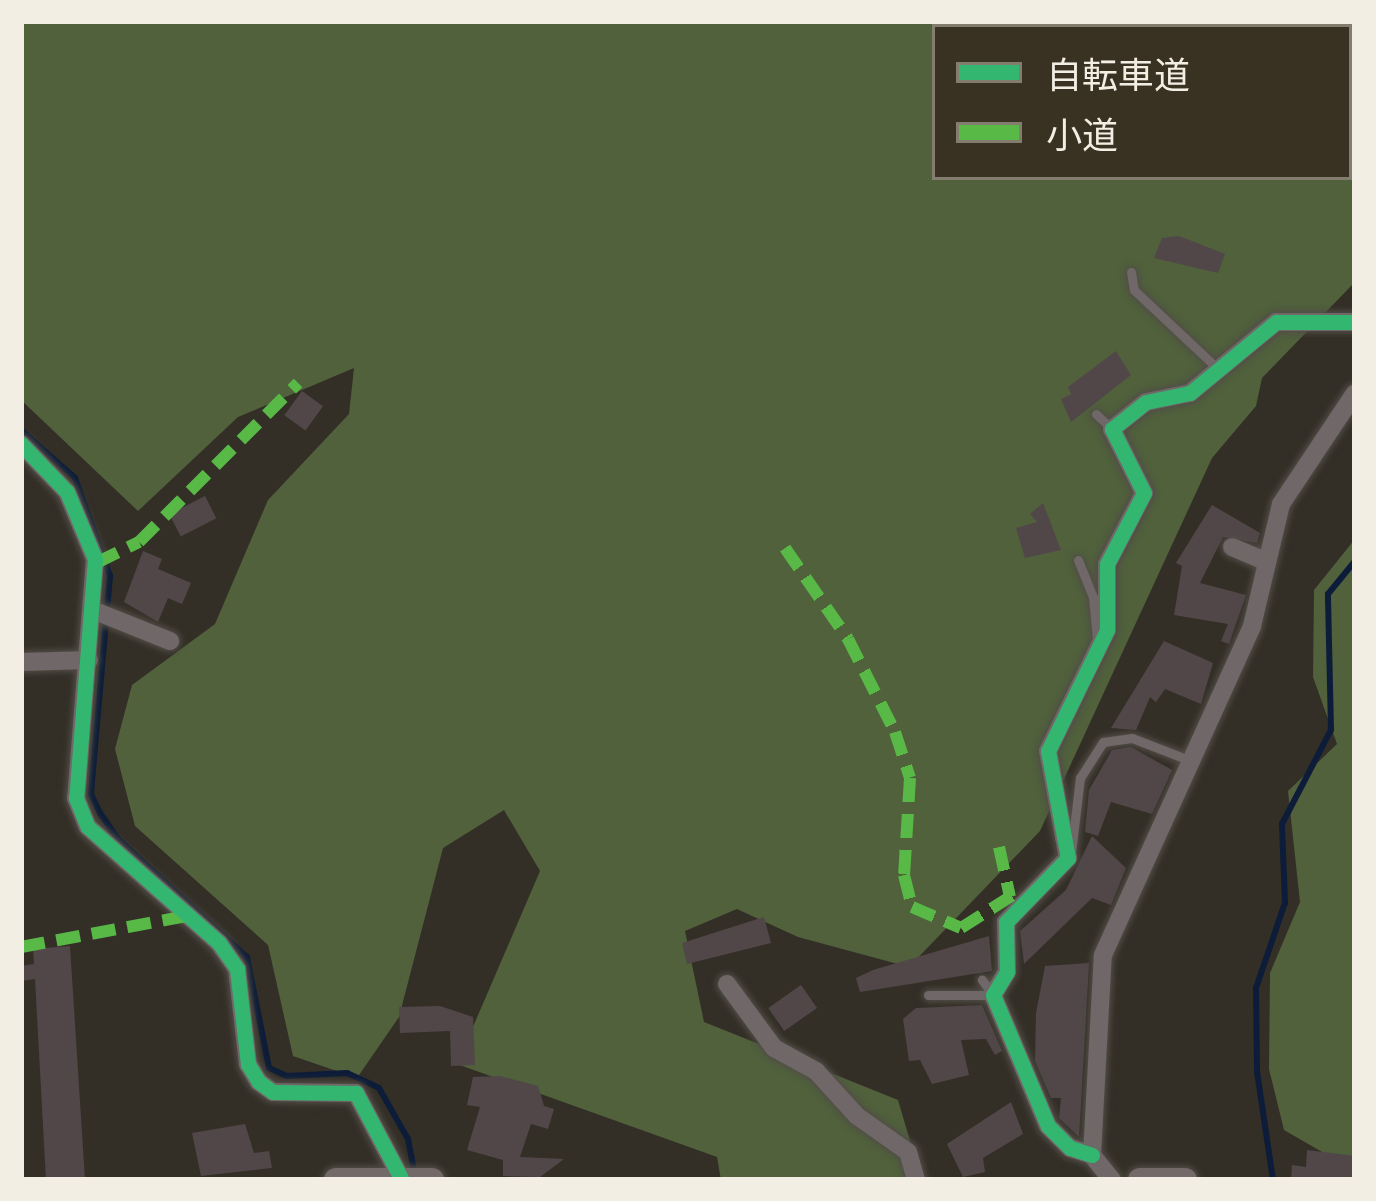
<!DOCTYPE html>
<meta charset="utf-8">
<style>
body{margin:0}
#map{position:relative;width:1376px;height:1201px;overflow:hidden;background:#332f27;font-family:"Noto Sans","Noto Sans JP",sans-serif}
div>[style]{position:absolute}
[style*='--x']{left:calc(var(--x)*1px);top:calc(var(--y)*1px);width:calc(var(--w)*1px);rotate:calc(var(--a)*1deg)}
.forest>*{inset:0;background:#50613c}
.stream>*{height:6px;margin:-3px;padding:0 3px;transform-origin:3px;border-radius:3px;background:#0d1d39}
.building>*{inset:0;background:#514749;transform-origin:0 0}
.roads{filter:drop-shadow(0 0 3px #514d46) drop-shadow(0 0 3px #514d46)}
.lane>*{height:9px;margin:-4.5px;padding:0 4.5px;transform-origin:4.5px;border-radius:4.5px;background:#6f6768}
.street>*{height:18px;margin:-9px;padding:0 9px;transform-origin:9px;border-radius:9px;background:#6f6768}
.secondary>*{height:24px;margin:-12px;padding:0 12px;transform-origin:12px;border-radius:12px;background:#726968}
.quiet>*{height:12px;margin-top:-6px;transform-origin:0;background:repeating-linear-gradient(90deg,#58b947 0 24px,transparent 0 36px)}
.cycleway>*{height:15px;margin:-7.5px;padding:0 7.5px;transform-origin:7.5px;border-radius:7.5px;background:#33b770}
span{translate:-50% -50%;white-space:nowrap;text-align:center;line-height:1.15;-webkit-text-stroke:12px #393121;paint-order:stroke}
.frame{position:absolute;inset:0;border:24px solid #f3eee4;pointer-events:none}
.legend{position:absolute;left:932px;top:24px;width:420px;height:156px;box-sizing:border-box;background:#393121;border:3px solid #837d6f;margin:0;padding:15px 21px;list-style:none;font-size:36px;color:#f3eee4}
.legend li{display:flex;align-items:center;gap:24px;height:60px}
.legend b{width:60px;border:3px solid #837d6f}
</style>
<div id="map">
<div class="forest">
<div style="clip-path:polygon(evenodd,21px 21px,1355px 21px,1353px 284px,1262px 378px,1256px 406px,1212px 458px,1040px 831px,909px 967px,798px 937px,737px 909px,685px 931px,704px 1022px,898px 1100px,918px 1168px,913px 1180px,721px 1180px,717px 1157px,457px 1064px,540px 871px,504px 810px,443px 848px,399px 1017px,357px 1078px,293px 1056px,268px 945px,135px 826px,115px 749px,132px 685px,215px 624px,268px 500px,349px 414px,354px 368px,238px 417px,138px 511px,21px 400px,21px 21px,935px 27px,1349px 27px,1349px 177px,935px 177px,935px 27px)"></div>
<div style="clip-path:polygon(1355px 539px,1355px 1171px,1284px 1130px,1269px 1069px,1270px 973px,1300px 902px,1288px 791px,1337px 744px,1313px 677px,1314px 590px)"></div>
</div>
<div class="stream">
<div style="--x:1323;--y:21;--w:6;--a:81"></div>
<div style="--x:1349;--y:163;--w:13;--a:61"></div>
<div style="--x:21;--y:430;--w:72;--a:41.6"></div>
<div style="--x:75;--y:478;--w:104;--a:70.3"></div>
<div style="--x:110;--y:576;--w:219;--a:95"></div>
<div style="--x:91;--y:794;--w:21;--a:65"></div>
<div style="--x:100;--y:813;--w:32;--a:55"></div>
<div style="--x:118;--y:839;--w:175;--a:42.5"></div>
<div style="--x:247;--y:957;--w:113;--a:78.8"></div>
<div style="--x:269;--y:1068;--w:20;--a:24"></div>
<div style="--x:287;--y:1076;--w:60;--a:-2.9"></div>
<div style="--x:347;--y:1073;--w:35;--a:25"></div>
<div style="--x:379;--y:1088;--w:59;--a:60.4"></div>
<div style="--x:408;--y:1139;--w:33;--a:79"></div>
<div style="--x:1273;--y:1180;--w:110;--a:-98.4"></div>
<div style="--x:1257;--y:1071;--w:83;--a:-90.7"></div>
<div style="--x:1256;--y:988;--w:90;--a:-71.2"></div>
<div style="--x:1285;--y:903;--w:79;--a:-92.2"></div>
<div style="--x:1282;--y:824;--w:106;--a:-62.5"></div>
<div style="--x:1331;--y:730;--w:136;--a:-91.3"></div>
<div style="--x:1328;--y:594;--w:43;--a:-50.7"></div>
</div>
<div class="building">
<div style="clip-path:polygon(1179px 236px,1225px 254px,1218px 273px,1154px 258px,1162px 238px)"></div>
<div style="clip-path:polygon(1116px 351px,1131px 375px,1071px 422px,1061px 399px,1071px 394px,1068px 387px)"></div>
<div style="left:302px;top:391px;width:26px;height:30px;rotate:36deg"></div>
<div style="left:205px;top:496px;width:25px;height:40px;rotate:63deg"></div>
<div style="clip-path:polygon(1043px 503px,1061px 550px,1025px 558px,1016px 528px,1037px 522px,1030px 514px)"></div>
<div style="clip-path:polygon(1212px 505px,1260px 533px,1257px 543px,1223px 537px,1200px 583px,1246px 595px,1229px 644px,1221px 641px,1228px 624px,1174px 615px,1182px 566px,1176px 563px)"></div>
<div style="clip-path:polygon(143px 551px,162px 559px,158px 569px,191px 583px,182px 604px,168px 598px,158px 622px,124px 602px)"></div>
<div style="clip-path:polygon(1164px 641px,1213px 663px,1201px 704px,1165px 689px,1156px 702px,1150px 697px,1136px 730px,1111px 728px)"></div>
<div style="clip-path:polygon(1131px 747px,1172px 770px,1152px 814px,1111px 802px,1098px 836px,1085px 832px,1089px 790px,1112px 750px)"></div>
<div style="clip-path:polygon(1092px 836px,1126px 868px,1111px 905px,1092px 898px,1024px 964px,1020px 931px,1066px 890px)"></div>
<div style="clip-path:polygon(764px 917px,771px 943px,687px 964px,682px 943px)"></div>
<div style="clip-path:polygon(989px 936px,992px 971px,860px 992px,856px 978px,873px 970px)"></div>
<div style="clip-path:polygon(70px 946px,85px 1180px,46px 1180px,35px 979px,21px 981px,21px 966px,34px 964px,33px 949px)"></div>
<div style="clip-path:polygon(1089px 963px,1079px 1137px,1059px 1118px,1061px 1098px,1051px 1098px,1035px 1061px,1036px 1013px,1045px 966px)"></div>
<div style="left:801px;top:985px;width:28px;height:40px;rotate:55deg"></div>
<div style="clip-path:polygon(982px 1005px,1002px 1051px,995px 1055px,986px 1039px,961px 1040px,969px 1075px,932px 1084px,920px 1060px,909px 1061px,903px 1019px,916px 1008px)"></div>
<div style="clip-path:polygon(440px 1006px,473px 1017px,475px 1065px,451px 1066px,450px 1031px,400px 1033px,399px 1007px)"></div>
<div style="clip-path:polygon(500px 1076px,538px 1086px,544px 1106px,554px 1109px,548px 1129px,531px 1124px,520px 1157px,564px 1159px,540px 1177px,503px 1176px,503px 1160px,467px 1150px,480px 1107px,467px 1105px,473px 1077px)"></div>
<div style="clip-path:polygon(1011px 1102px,1023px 1134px,983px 1158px,985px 1172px,963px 1177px,947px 1144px)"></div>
<div style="clip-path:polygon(245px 1124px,254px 1153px,269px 1151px,272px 1168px,201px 1176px,192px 1133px)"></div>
<div style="clip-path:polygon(1307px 1150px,1355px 1156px,1355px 1180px,1291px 1180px,1292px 1165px,1306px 1167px)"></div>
</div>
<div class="roads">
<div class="lane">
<div style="--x:1131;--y:272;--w:18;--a:81"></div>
<div style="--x:1134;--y:290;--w:111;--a:43.2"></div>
<div style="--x:1096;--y:414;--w:22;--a:43"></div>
<div style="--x:1078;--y:560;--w:40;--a:68"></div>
<div style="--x:1093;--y:597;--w:43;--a:84.7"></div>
<div style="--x:1071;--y:853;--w:76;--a:-83.2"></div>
<div style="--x:1080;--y:778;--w:43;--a:-57.4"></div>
<div style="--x:1103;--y:742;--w:29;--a:-8"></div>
<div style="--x:1132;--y:738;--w:61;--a:21.1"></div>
<div style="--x:928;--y:995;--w:65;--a:0"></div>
<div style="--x:993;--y:995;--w:19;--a:-126"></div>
</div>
<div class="street">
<div style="--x:21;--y:444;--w:66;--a:46.2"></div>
<div style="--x:67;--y:492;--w:73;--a:67.3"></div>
<div style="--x:95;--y:559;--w:240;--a:94.5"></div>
<div style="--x:76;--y:798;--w:31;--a:68"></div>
<div style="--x:88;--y:827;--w:175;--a:41.5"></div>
<div style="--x:219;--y:943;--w:32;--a:55"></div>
<div style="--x:237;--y:969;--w:96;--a:83.4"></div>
<div style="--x:248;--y:1064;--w:21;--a:59"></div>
<div style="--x:259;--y:1082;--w:17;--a:36"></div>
<div style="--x:273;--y:1092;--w:83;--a:0.7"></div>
<div style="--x:356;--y:1093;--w:96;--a:62.1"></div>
<div style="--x:1232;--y:547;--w:38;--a:23"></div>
<div style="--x:95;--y:611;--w:81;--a:21.8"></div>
<div style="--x:21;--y:662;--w:68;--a:-1.7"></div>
<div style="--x:727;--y:984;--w:79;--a:53.7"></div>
<div style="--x:774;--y:1048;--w:48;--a:28.7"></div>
<div style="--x:816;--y:1071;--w:61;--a:47.7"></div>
<div style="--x:857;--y:1116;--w:62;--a:35.2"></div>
<div style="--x:908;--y:1152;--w:29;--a:74"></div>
<div style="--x:1092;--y:1155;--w:23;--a:-162"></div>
<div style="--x:1070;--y:1148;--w:31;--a:-135"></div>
<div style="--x:1048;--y:1126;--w:142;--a:-112.8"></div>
<div style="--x:993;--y:995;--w:27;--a:-59"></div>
<div style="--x:1007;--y:972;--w:50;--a:-91.1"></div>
<div style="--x:1006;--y:922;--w:89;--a:-45.9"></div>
<div style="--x:1068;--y:858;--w:109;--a:-100.6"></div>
<div style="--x:1048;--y:751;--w:135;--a:-64"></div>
<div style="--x:1107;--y:630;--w:66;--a:-90"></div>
<div style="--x:1107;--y:564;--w:80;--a:-62.5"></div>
<div style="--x:1144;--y:493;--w:72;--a:-116.6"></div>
<div style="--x:1112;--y:429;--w:43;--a:-38.5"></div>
<div style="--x:1146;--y:402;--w:45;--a:-11.6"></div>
<div style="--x:1190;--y:393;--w:112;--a:-39.5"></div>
<div style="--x:1276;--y:322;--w:79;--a:0"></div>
<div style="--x:1112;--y:1180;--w:32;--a:-129"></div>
<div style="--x:1092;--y:1155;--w:200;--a:-86.9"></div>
<div style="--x:1103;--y:955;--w:361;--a:-65.6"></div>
<div style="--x:1252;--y:626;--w:125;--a:-76.6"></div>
<div style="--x:1281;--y:504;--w:133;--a:-56.3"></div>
</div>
<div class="secondary">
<div style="--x:336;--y:1180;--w:96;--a:0"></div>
<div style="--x:1140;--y:1180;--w:45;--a:0"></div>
</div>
</div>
<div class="quiet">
<div style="--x:785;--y:548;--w:111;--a:55.3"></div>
<div style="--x:848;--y:639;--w:104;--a:63.2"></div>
<div style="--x:895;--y:732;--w:48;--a:71.9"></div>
<div style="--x:910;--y:778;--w:97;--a:93.5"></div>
<div style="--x:904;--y:875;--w:33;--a:76"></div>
<div style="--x:912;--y:907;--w:53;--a:23.2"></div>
<div style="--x:961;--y:928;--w:62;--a:-32.4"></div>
<div style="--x:96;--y:563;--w:48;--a:-26"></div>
<div style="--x:139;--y:542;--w:225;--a:-45"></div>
<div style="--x:999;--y:847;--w:51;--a:77.6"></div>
<div style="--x:21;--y:947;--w:168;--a:-10.6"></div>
</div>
<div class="cycleway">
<div style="--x:21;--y:444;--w:66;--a:46.2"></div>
<div style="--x:67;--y:492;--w:73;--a:67.3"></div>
<div style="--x:95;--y:559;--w:240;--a:94.5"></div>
<div style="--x:76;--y:798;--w:31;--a:68"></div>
<div style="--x:88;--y:827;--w:175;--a:41.5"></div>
<div style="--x:219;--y:943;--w:32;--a:55"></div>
<div style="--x:237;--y:969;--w:96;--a:83.4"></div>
<div style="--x:248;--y:1064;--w:21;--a:59"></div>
<div style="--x:259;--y:1082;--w:17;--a:36"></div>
<div style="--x:273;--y:1092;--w:83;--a:0.7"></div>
<div style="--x:356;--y:1093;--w:96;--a:62.1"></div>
<div style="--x:1092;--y:1155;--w:23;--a:-162"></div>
<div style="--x:1070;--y:1148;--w:31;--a:-135"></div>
<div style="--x:1048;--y:1126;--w:142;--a:-112.8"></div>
<div style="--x:993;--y:995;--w:27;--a:-59"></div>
<div style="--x:1007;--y:972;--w:50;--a:-91.1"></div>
<div style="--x:1006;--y:922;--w:89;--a:-45.9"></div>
<div style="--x:1068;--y:858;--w:109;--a:-100.6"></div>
<div style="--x:1048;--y:751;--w:135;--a:-64"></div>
<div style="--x:1107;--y:630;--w:66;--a:-90"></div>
<div style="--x:1107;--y:564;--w:80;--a:-62.5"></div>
<div style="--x:1144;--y:493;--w:72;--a:-116.6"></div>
<div style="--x:1112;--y:429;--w:43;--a:-38.5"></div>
<div style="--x:1146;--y:402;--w:45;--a:-11.6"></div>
<div style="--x:1190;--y:393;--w:112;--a:-39.5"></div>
<div style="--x:1276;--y:322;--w:79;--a:0"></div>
</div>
<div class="frame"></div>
<ul class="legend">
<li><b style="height:15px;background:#33b770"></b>自転車道</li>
<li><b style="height:15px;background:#58b947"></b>小道</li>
</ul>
</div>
